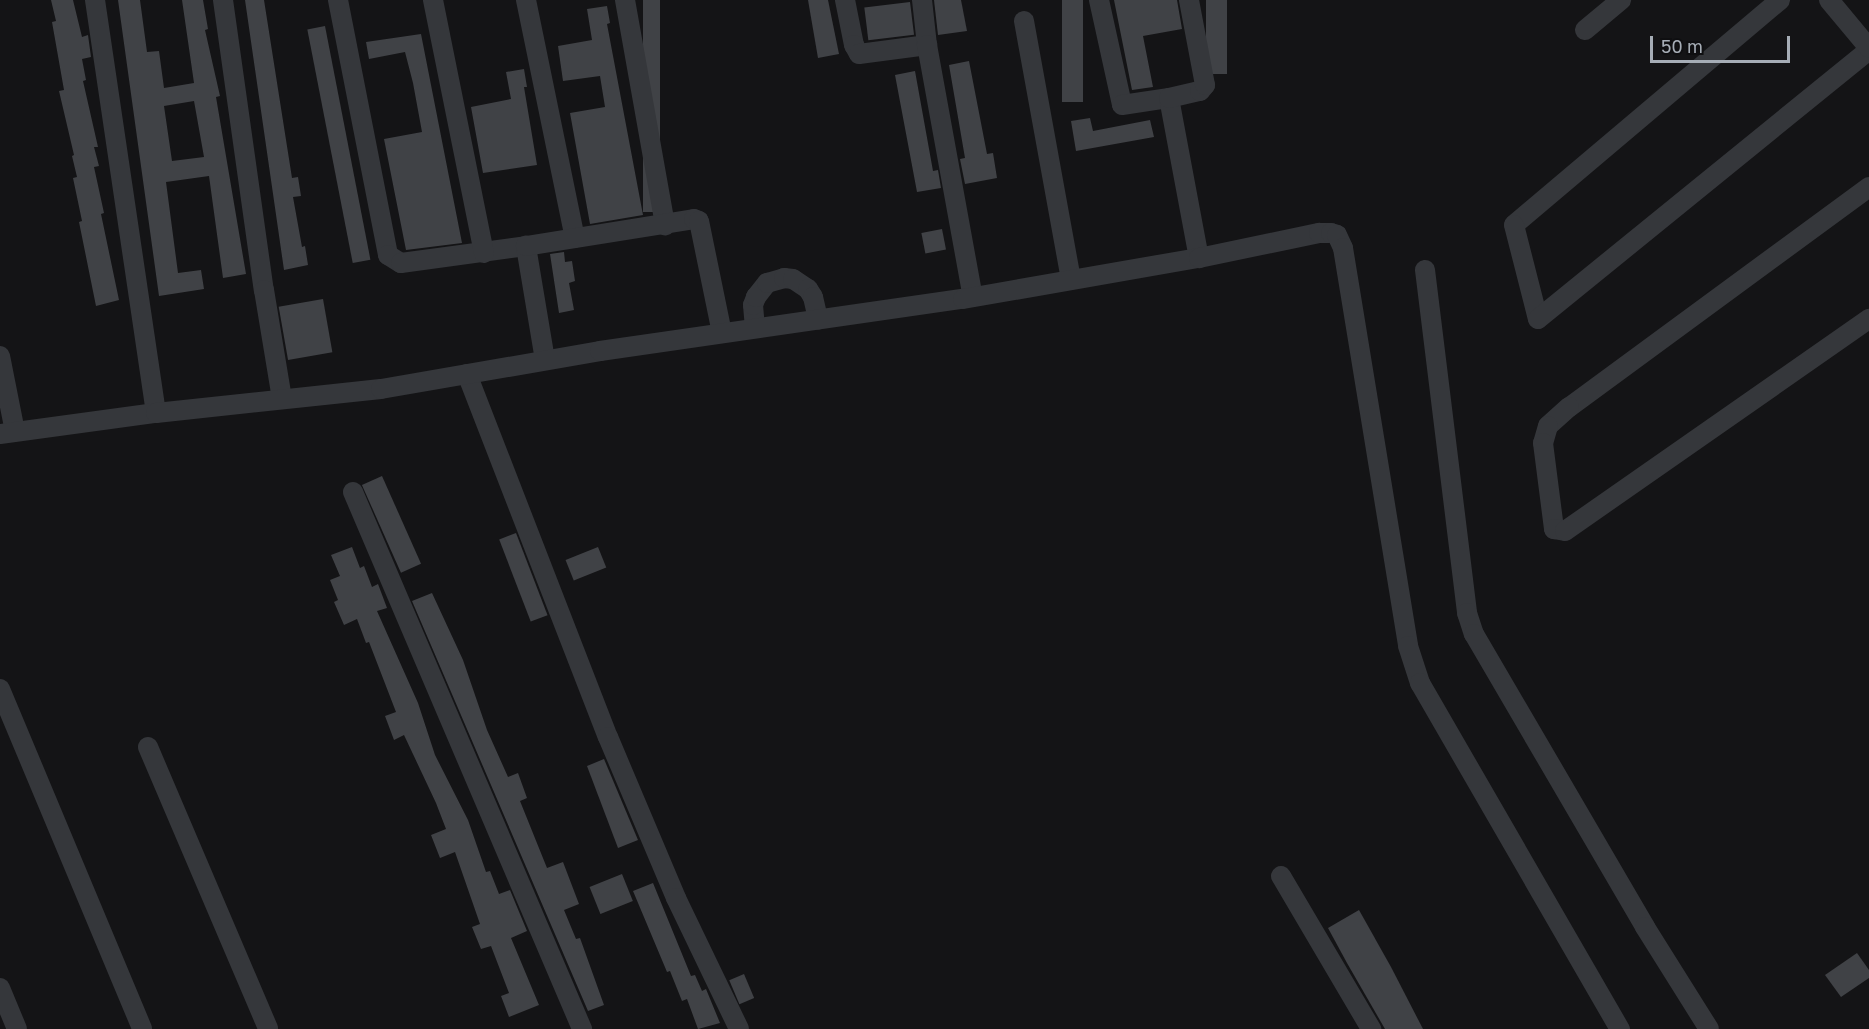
<!DOCTYPE html>
<style>
body{margin:0}
#map{position:relative;width:1869px;height:1029px;overflow:hidden;background:#141416;font-family:"Golos Text",sans-serif}
div>[style]{position:absolute}
[style*='--x']{left:calc(var(--x)*1px);top:calc(var(--y)*1px);width:calc(var(--w)*1px);rotate:calc(var(--a)*1deg)}
.building>*{inset:0;background:#404246;transform-origin:0 0}
.minor>*{height:20px;margin:-10px;padding:0 10px;transform-origin:10px;border-radius:10px;background:#35373b}
span{translate:-50% -50%;white-space:nowrap;text-align:center;line-height:1.15;-webkit-text-stroke:4.5px #0f0f11;paint-order:stroke}
.scale{position:absolute;left:1650px;top:36px;width:140px;height:27px;box-sizing:border-box;border:3px solid #a6adb6;border-top:0;padding-left:8px;font-size:18px;line-height:21px;white-space:nowrap;color:#a6adb6;-webkit-text-stroke:4px #0f0f11;paint-order:stroke}
</style>
<div id="map">
<div class="building">
<div style="clip-path:polygon(51px 0,73px 0,82px 37px,88px 35px,91px 57px,82px 59px,86px 80px,83px 81px,98px 147px,94px 147px,99px 166px,94px 167px,104px 213px,101px 214px,119px 300px,96px 306px,79px 222px,82px 221px,73px 178px,77px 177px,72px 156px,74px 155px,59px 91px,64px 90px,52px 22px,56px 21px)"></div>
<div style="clip-path:polygon(evenodd,118px 0,140px 0,147px 52px,159px 51px,164px 88px,194px 83px,182px 0,203px 0,208px 29px,205px 30px,220px 96px,216px 97px,246px 274px,223px 278px,209px 176px,166px 182px,178px 273px,201px 270px,204px 289px,159px 296px,118px 0,194px 101px,204px 157px,172px 161px,164px 106px,194px 101px)"></div>
<div style="clip-path:polygon(245px 0,264px 0,292px 178px,298px 177px,301px 196px,293px 197px,302px 247px,305px 246px,308px 265px,284px 270px)"></div>
<div style="left:643px;top:0;width:17px;height:212px"></div>
<div style="clip-path:polygon(808px 0,828px 0,839px 54px,818px 58px)"></div>
<div style="clip-path:polygon(934px 0,961px 0,967px 31px,938px 35px)"></div>
<div style="left:1062px;top:0;width:21px;height:102px"></div>
<div style="clip-path:polygon(1114px 0,1177px 0,1182px 29px,1143px 36px,1153px 87px,1132px 90px)"></div>
<div style="left:1206px;top:0;width:21px;height:74px"></div>
<div style="left:910px;top:2px;width:33px;height:46px;rotate:83deg"></div>
<div style="clip-path:polygon(607px 6px,610px 23px,607px 24px,643px 215px,590px 224px,570px 113px,605px 107px,600px 76px,563px 81px,558px 46px,592px 40px,587px 9px)"></div>
<div style="left:325px;top:26px;width:238px;height:18px;rotate:79deg"></div>
<div style="clip-path:polygon(421px 34px,462px 243px,406px 250px,384px 139px,422px 132px,413px 83px,405px 52px,369px 59px,366px 42px)"></div>
<div style="clip-path:polygon(969px 61px,987px 154px,993px 153px,997px 178px,965px 184px,960px 159px,965px 158px,949px 65px)"></div>
<div style="clip-path:polygon(524px 69px,527px 87px,524px 87px,537px 165px,483px 173px,471px 107px,511px 99px,506px 72px)"></div>
<div style="clip-path:polygon(915px 71px,933px 171px,938px 170px,941px 188px,917px 192px,895px 75px)"></div>
<div style="clip-path:polygon(1090px 118px,1093px 131px,1150px 120px,1154px 137px,1076px 151px,1071px 121px)"></div>
<div style="left:942px;top:229px;width:21px;height:21px;rotate:79deg"></div>
<div style="clip-path:polygon(564px 252px,565px 262px,572px 261px,575px 281px,569px 283px,574px 310px,559px 313px,550px 254px)"></div>
<div style="left:323px;top:299px;width:54px;height:45px;rotate:80deg"></div>
<div style="left:382px;top:476px;width:96px;height:22px;rotate:66deg"></div>
<div style="left:516px;top:533px;width:88px;height:18px;rotate:69deg"></div>
<div style="clip-path:polygon(352px 547px,360px 568px,364px 566px,372px 587px,378px 584px,387px 608px,377px 611px,418px 703px,435px 755px,468px 820px,486px 872px,490px 871px,499px 894px,510px 890px,527px 931px,511px 938px,539px 1005px,509px 1017px,501px 996px,509px 993px,491px 946px,481px 949px,472px 927px,480px 924px,455px 852px,440px 858px,431px 835px,446px 829px,436px 803px,404px 735px,394px 740px,385px 716px,396px 712px,369px 642px,366px 643px,357px 619px,344px 625px,334px 602px,338px 600px,330px 580px,340px 576px,331px 555px)"></div>
<div style="left:598px;top:547px;width:22px;height:35px;rotate:68deg"></div>
<div style="clip-path:polygon(432px 593px,463px 660px,487px 730px,508px 777px,518px 773px,527px 798px,520px 801px,547px 868px,563px 862px,579px 904px,564px 910px,576px 939px,580px 938px,604px 1005px,588px 1011px,412px 601px)"></div>
<div style="clip-path:polygon(604px 759px,638px 840px,618px 848px,587px 766px)"></div>
<div style="left:622px;top:874px;width:29px;height:35px;rotate:68deg"></div>
<div style="clip-path:polygon(653px 883px,691px 976px,695px 975px,702px 991px,706px 989px,720px 1023px,698px 1029px,687px 999px,682px 1001px,670px 971px,667px 972px,633px 891px)"></div>
<div style="clip-path:polygon(1359px 910px,1391px 967px,1423px 1029px,1385px 1029px,1347px 963px,1328px 928px)"></div>
<div style="clip-path:polygon(1857px 953px,1869px 970px,1869px 978px,1841px 997px,1825px 975px)"></div>
<div style="left:744px;top:974px;width:26px;height:16px;rotate:67deg"></div>
</div>
<div class="minor">
<div style="--x:95;--y:0;--w:417;--a:81.6"></div>
<div style="--x:223;--y:0;--w:293;--a:82"></div>
<div style="--x:264;--y:290;--w:110;--a:80.6"></div>
<div style="--x:338;--y:0;--w:260;--a:78.9"></div>
<div style="--x:388;--y:255;--w:15;--a:32"></div>
<div style="--x:401;--y:263;--w:126;--a:-7.7"></div>
<div style="--x:433;--y:0;--w:258;--a:78.6"></div>
<div style="--x:526;--y:0;--w:243;--a:78.4"></div>
<div style="--x:625;--y:0;--w:229;--a:79.9"></div>
<div style="--x:845;--y:0;--w:46;--a:78.7"></div>
<div style="--x:854;--y:45;--w:10;--a:61"></div>
<div style="--x:859;--y:54;--w:69;--a:-7.5"></div>
<div style="--x:922;--y:0;--w:45;--a:83.7"></div>
<div style="--x:927;--y:45;--w:256;--a:79.7"></div>
<div style="--x:1099;--y:0;--w:107;--a:77.6"></div>
<div style="--x:1122;--y:105;--w:48;--a:-8.5"></div>
<div style="--x:1169;--y:98;--w:163;--a:79.4"></div>
<div style="--x:1780;--y:0;--w:348;--a:139.8"></div>
<div style="--x:1514;--y:225;--w:97;--a:75.7"></div>
<div style="--x:1538;--y:319;--w:427;--a:-39.1"></div>
<div style="--x:1829;--y:0;--w:62;--a:50.2"></div>
<div style="--x:1024;--y:21;--w:263;--a:79.7"></div>
<div style="--x:1585;--y:30;--w:47;--a:-39.8"></div>
<div style="--x:1169;--y:98;--w:32;--a:-13"></div>
<div style="--x:1200;--y:91;--w:8;--a:-50"></div>
<div style="--x:1205;--y:85;--w:86;--a:-100.7"></div>
<div style="--x:1869;--y:187;--w:372;--a:143.7"></div>
<div style="--x:1569;--y:407;--w:28;--a:138"></div>
<div style="--x:1548;--y:426;--w:18;--a:106"></div>
<div style="--x:1543;--y:443;--w:87;--a:82.7"></div>
<div style="--x:1554;--y:529;--w:11;--a:10"></div>
<div style="--x:1565;--y:531;--w:371;--a:-34.9"></div>
<div style="--x:1425;--y:270;--w:346;--a:83"></div>
<div style="--x:1467;--y:613;--w:22;--a:72"></div>
<div style="--x:1474;--y:634;--w:339;--a:59.7"></div>
<div style="--x:1645;--y:927;--w:120;--a:57.9"></div>
<div style="--x:755;--y:328;--w:23;--a:-95"></div>
<div style="--x:753;--y:305;--w:9;--a:-69"></div>
<div style="--x:756;--y:297;--w:18;--a:-52"></div>
<div style="--x:767;--y:283;--w:18;--a:-16"></div>
<div style="--x:784;--y:278;--w:9;--a:6"></div>
<div style="--x:793;--y:279;--w:18;--a:34"></div>
<div style="--x:808;--y:289;--w:9;--a:58"></div>
<div style="--x:813;--y:297;--w:23;--a:77"></div>
<div style="--x:0;--y:356;--w:77;--a:78.8"></div>
<div style="--x:545;--y:360;--w:116;--a:-99.5"></div>
<div style="--x:526;--y:246;--w:170;--a:-9.1"></div>
<div style="--x:694;--y:219;--w:5;--a:22"></div>
<div style="--x:699;--y:221;--w:114;--a:78.4"></div>
<div style="--x:467;--y:374;--w:389;--a:68.8"></div>
<div style="--x:608;--y:737;--w:175;--a:67.1"></div>
<div style="--x:676;--y:898;--w:145;--a:64.3"></div>
<div style="--x:0;--y:434;--w:157;--a:-7.7"></div>
<div style="--x:156;--y:413;--w:226;--a:-6.1"></div>
<div style="--x:381;--y:389;--w:222;--a:-9.8"></div>
<div style="--x:600;--y:351;--w:367;--a:-8.2"></div>
<div style="--x:963;--y:299;--w:240;--a:-9.9"></div>
<div style="--x:1199;--y:258;--w:123;--a:-11.8"></div>
<div style="--x:1319;--y:233;--w:12;--a:0"></div>
<div style="--x:1331;--y:233;--w:6;--a:18"></div>
<div style="--x:1337;--y:235;--w:14;--a:65"></div>
<div style="--x:1343;--y:248;--w:403;--a:80.7"></div>
<div style="--x:1408;--y:646;--w:39;--a:72"></div>
<div style="--x:1420;--y:683;--w:400;--a:60"></div>
<div style="--x:353;--y:492;--w:584;--a:66.9"></div>
<div style="--x:0;--y:689;--w:368;--a:67.3"></div>
<div style="--x:148;--y:747;--w:306;--a:66.9"></div>
<div style="--x:1281;--y:876;--w:178;--a:59.5"></div>
<div style="--x:0;--y:988;--w:44;--a:67.5"></div>
</div>
<div class="scale">50 m</div>
</div>
